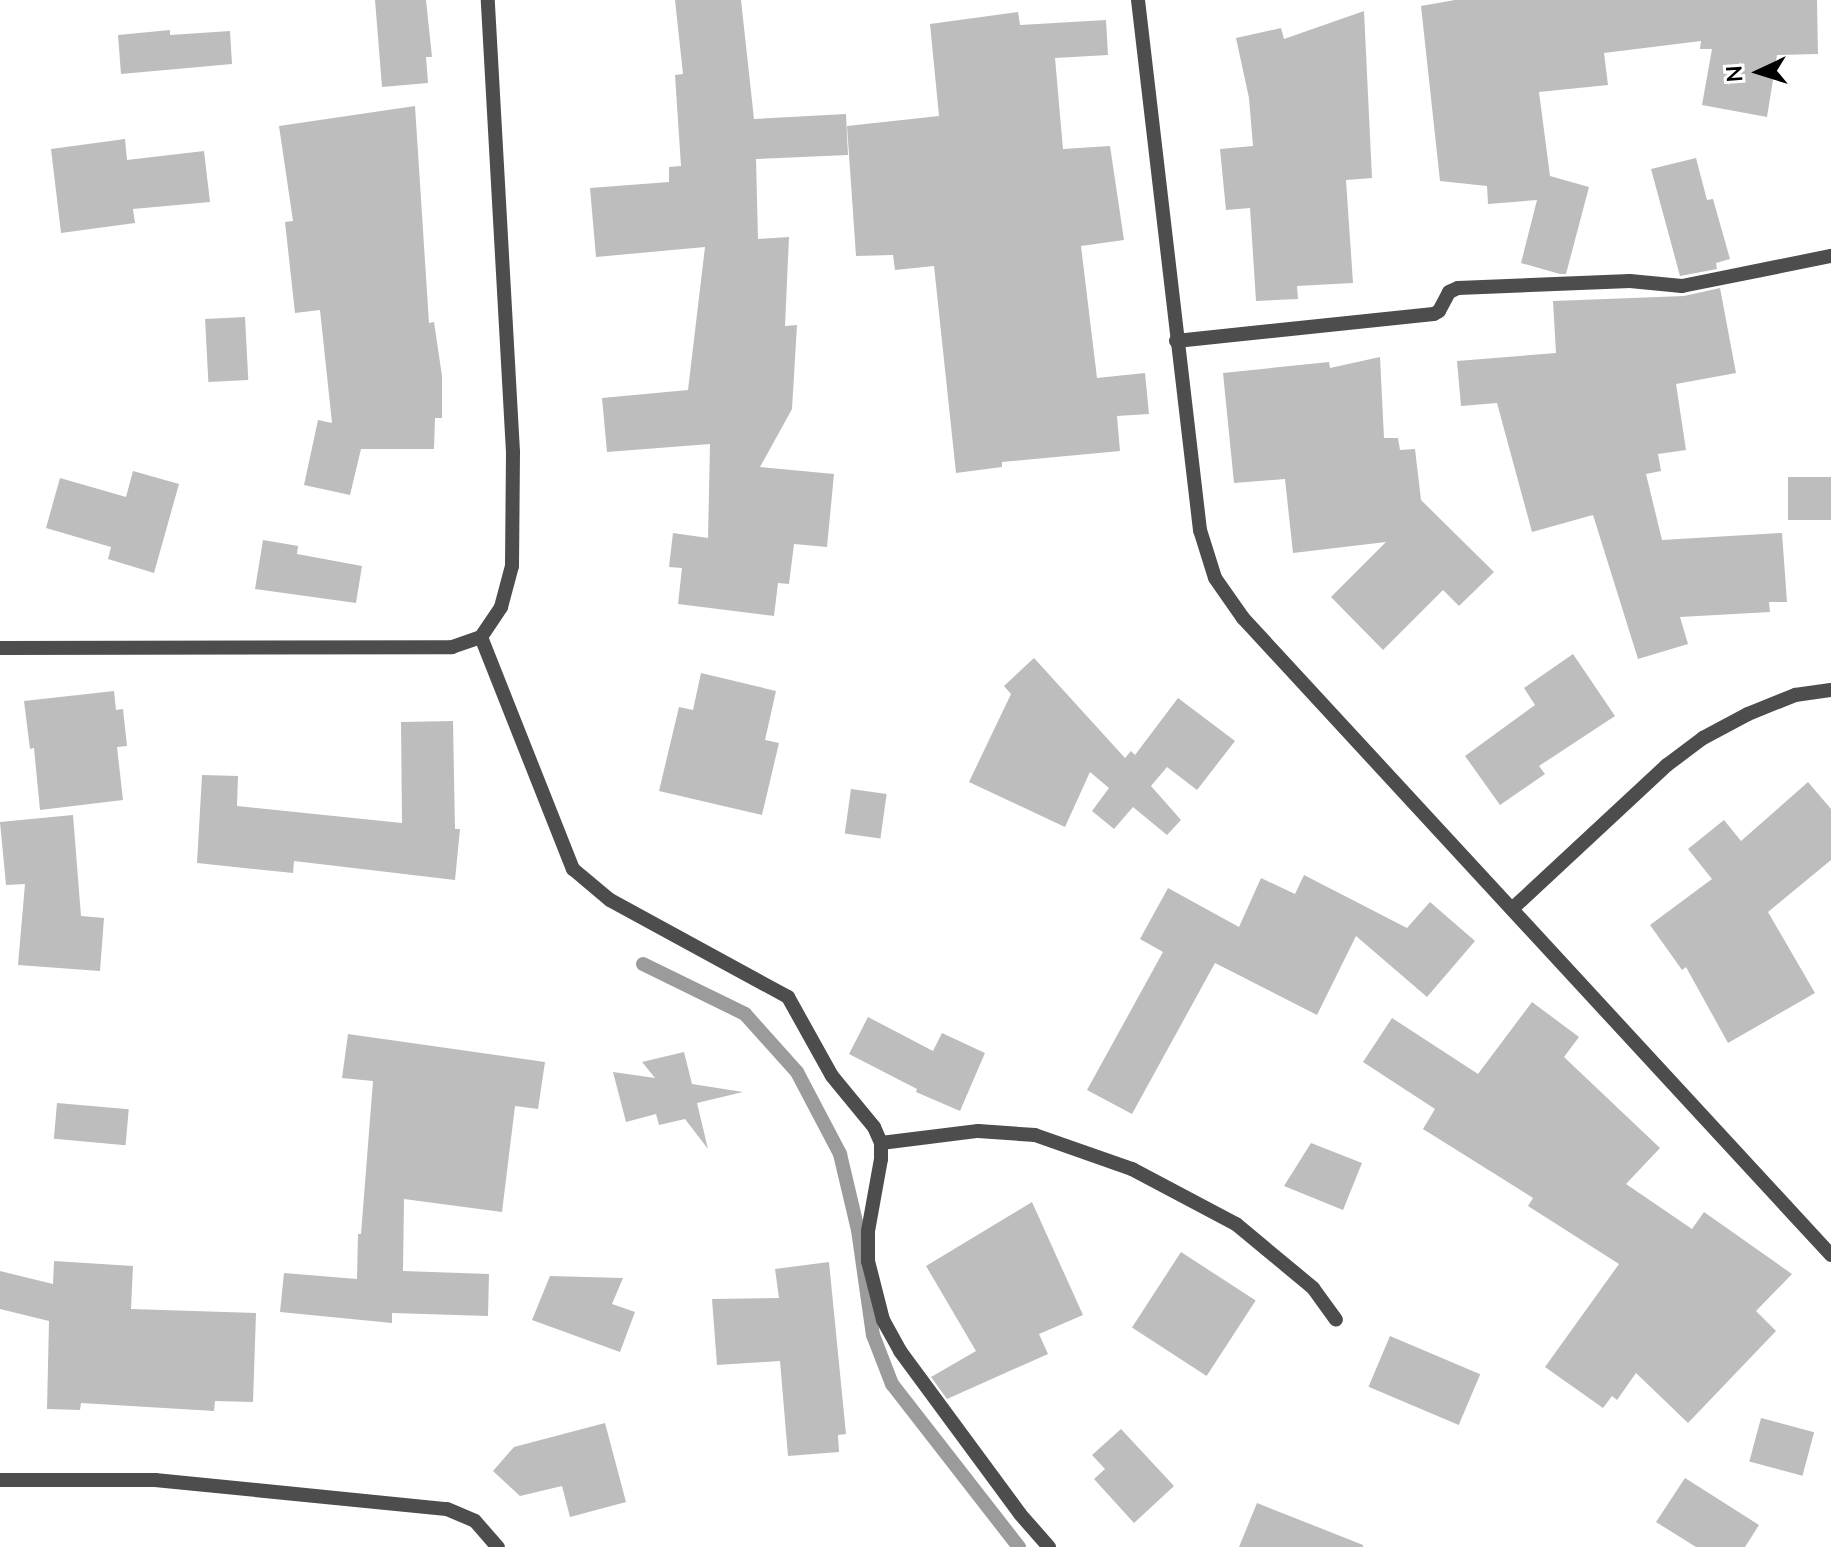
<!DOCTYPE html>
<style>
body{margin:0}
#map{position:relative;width:1831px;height:1547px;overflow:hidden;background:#fff;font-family:"Nunito Sans",sans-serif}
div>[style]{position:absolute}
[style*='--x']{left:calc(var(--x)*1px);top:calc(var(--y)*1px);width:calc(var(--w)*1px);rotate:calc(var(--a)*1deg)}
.stream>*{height:14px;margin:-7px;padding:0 7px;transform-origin:7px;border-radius:7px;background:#9b9b9b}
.building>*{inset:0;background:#bdbdbd;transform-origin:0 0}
.minor>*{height:14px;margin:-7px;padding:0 7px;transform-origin:7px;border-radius:7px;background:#4d4d4d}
span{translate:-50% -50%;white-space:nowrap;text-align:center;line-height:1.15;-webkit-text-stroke:8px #fff;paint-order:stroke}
.north{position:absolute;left:1719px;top:32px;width:80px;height:80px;-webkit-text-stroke:6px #fff;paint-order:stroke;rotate:266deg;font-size:22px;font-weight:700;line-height:32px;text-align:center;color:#000}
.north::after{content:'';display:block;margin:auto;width:28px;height:36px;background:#000;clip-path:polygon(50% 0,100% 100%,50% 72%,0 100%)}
</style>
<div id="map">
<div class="stream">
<div style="--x:643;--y:964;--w:114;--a:26.1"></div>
<div style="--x:745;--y:1014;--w:78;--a:48.1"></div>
<div style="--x:797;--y:1072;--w:93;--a:62.3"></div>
<div style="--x:840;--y:1154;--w:78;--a:76.7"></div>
<div style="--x:858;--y:1230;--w:106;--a:81.9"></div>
<div style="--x:873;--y:1335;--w:53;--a:68.8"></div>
<div style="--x:892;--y:1384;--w:207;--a:52.1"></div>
</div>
<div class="building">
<div style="clip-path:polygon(375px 0,426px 0,432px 57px,426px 57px,428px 83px,382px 87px)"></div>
<div style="clip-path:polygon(675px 0,741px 0,754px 119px,846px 114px,848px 155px,756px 159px,758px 239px,789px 237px,785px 326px,797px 325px,792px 409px,760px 467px,834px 474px,827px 547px,794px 544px,789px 584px,778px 583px,774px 616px,678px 604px,682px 568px,669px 567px,673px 533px,708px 538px,710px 444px,607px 452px,602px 398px,688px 390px,705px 247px,596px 257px,590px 188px,669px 182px,669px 167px,681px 166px,675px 75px,683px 74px)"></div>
<div style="clip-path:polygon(1455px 0,1817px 0,1818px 54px,1777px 55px,1767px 117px,1702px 105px,1712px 49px,1700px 49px,1701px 41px,1604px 53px,1608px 85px,1539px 92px,1550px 176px,1589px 187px,1566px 274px,1560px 274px,1521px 263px,1537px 200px,1488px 204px,1487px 186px,1440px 181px,1421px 6px)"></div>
<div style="clip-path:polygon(1364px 11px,1372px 178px,1346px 180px,1353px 283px,1297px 286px,1298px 299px,1256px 301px,1250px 208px,1226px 210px,1220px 149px,1253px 146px,1249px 98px,1236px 38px,1281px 28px,1284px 39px)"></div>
<div style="clip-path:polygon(1018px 12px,1020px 25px,1106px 20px,1108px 55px,1055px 58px,1063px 149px,1110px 146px,1124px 240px,1081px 246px,1097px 378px,1145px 373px,1149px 414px,1117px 416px,1120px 451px,1002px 462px,1002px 467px,956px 473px,934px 266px,895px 270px,893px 255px,856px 256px,847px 126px,939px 116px,930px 24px)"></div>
<div style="clip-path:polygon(170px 30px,170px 35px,230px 31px,232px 64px,121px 74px,118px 35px)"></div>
<div style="clip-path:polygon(415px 106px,429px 323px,434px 322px,442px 376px,442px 418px,435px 418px,434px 449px,361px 449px,350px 495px,304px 485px,318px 420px,332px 423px,320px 310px,295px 313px,285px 222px,293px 221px,279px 126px)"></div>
<div style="clip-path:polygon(125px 139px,127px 160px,204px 151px,210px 202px,133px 209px,135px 223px,61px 233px,51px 149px)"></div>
<div style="clip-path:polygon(1696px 158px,1707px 200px,1713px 199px,1730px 259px,1716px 263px,1717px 269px,1680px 276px,1651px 169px)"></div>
<div style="clip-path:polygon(1720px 288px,1736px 373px,1676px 384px,1686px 450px,1658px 454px,1661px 471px,1646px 474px,1662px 540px,1782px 533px,1787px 602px,1769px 602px,1770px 612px,1680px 617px,1688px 644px,1638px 659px,1593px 515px,1532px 532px,1497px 403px,1461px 406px,1457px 361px,1556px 353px,1553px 301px,1684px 296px)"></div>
<div style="left:245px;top:317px;width:63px;height:40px;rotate:87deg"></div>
<div style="clip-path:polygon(1380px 357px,1384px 438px,1398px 438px,1400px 450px,1415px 449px,1421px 500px,1494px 572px,1459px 606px,1443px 590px,1383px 650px,1331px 597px,1386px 542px,1293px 553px,1285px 479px,1234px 483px,1223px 373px,1329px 362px,1330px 368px)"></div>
<div style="clip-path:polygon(133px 471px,179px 484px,154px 573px,108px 559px,111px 547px,46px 528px,60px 478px,126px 497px)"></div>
<div style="left:1788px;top:477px;width:43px;height:43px"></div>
<div style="clip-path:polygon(263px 540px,298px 546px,297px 554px,362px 566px,356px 603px,255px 589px)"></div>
<div style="clip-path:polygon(1573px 654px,1615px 716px,1539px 766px,1545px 774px,1500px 805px,1465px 756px,1535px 705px,1524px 688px)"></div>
<div style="clip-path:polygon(1034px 658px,1125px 758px,1131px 751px,1135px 755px,1178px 698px,1235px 741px,1197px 790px,1167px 767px,1151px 786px,1181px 820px,1167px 835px,1133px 807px,1114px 829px,1092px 811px,1109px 788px,1090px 772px,1065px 827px,969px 782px,1011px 694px,1004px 686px)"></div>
<div style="clip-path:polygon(701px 673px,776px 691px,765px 740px,779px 743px,762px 815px,659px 791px,679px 707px,693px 710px)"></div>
<div style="clip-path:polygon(114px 691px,116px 710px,123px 709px,127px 746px,117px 747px,123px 800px,40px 810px,34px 748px,30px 749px,24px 701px)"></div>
<div style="clip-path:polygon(453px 721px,455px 829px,460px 829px,455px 880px,294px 861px,293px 873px,197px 863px,202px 775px,238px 776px,237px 806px,402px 823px,401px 722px)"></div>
<div style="clip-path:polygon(1808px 782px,1831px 809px,1831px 860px,1768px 912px,1815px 993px,1728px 1043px,1686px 967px,1682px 970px,1650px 925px,1712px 879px,1688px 849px,1724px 820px,1741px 841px)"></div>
<div style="left:851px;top:789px;width:36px;height:45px;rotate:8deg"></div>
<div style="clip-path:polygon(73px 815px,81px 916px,104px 918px,100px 971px,18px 965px,25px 884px,6px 885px,0 822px)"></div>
<div style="clip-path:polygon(1304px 875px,1407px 928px,1430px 902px,1475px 941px,1427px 997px,1356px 936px,1317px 1015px,1215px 963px,1132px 1114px,1087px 1090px,1163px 952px,1140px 939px,1168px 888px,1239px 927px,1261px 878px,1295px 894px)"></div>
<div style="clip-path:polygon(1532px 1002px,1579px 1037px,1564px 1057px,1660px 1148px,1626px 1184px,1692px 1229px,1704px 1212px,1792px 1274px,1756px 1311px,1776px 1331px,1688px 1423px,1636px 1373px,1617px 1400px,1612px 1396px,1603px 1408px,1545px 1367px,1619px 1264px,1528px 1206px,1533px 1198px,1423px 1129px,1435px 1109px,1363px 1062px,1392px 1018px,1478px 1074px)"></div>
<div style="clip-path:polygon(868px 1017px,933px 1051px,942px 1033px,985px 1053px,960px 1111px,916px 1092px,917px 1089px,849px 1054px)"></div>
<div style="clip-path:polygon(348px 1034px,545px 1062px,538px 1109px,515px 1106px,502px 1212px,404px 1199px,403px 1271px,489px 1274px,488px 1316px,392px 1313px,392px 1323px,280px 1312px,284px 1273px,357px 1279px,358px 1234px,361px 1234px,373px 1081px,342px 1078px)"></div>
<div style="clip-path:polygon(684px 1052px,692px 1084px,743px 1092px,697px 1103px,708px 1149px,685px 1119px,659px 1125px,656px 1114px,626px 1122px,613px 1072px,655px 1078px,642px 1062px)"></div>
<div style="left:57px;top:1103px;width:72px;height:36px;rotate:5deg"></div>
<div style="clip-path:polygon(1311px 1143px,1362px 1163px,1343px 1210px,1284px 1186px)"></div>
<div style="clip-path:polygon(1032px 1202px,1083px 1315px,1039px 1334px,1048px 1354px,947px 1399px,931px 1377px,976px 1351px,926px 1266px)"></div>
<div style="left:1181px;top:1252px;width:89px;height:90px;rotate:33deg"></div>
<div style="clip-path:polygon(54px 1261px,133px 1266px,131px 1309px,256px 1313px,253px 1402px,215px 1401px,214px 1411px,81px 1403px,80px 1410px,47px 1409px,49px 1321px,0 1309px,0 1271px,53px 1284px)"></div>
<div style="clip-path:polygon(829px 1262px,846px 1434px,838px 1435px,839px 1452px,788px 1456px,780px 1361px,717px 1365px,712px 1299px,779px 1298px,775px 1269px)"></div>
<div style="clip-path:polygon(550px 1276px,623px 1278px,612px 1304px,635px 1312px,620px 1352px,532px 1320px)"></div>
<div style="left:1390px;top:1336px;width:98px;height:55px;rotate:23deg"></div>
<div style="left:1761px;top:1418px;width:55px;height:45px;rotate:15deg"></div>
<div style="clip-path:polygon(605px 1423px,626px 1502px,570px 1517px,562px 1486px,520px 1496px,493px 1471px,514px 1447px)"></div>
<div style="clip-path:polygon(1121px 1429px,1174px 1486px,1134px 1523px,1094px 1479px,1105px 1469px,1092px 1455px)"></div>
<div style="clip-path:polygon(1685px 1478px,1759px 1525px,1745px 1547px,1696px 1547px,1656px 1522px)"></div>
<div style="clip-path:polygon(1257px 1503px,1363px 1545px,1363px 1547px,1239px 1547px)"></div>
</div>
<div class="minor">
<div style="--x:1138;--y:0;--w:534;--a:83.33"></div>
<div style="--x:1200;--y:530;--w:50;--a:72.6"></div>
<div style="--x:1215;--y:578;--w:49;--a:55"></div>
<div style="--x:1243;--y:618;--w:867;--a:47.29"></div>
<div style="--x:1176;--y:341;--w:259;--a:-6"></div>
<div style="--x:1434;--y:314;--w:6;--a:-31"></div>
<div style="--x:1439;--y:311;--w:21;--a:-62"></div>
<div style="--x:1449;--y:292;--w:10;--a:-24"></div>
<div style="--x:1458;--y:288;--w:172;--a:-2.3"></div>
<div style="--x:1630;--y:281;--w:52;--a:5.5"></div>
<div style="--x:1682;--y:286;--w:152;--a:-11.4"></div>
<div style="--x:481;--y:637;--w:250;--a:68.4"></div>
<div style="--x:573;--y:869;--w:48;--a:40"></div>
<div style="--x:610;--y:900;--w:203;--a:28.6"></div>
<div style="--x:788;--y:997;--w:90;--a:60.9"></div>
<div style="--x:832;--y:1076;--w:66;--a:50.5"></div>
<div style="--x:874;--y:1127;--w:17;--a:66"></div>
<div style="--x:881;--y:1143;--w:16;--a:90"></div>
<div style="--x:881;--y:1159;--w:73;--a:100.2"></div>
<div style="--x:868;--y:1231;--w:30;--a:90"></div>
<div style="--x:868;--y:1261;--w:61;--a:75.7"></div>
<div style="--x:883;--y:1320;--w:35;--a:61"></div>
<div style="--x:900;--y:1351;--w:202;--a:53.6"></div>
<div style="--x:1020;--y:1514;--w:44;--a:48.7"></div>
<div style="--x:0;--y:648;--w:452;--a:-0.1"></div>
<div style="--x:452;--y:647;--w:31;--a:-19"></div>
<div style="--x:481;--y:637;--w:36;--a:-56"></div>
<div style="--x:501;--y:607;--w:42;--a:-75"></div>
<div style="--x:512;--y:566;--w:114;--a:-89.5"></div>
<div style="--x:513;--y:452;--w:453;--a:-93.2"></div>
<div style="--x:1512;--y:909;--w:212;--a:-42.9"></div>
<div style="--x:1667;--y:765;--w:45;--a:-36.9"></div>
<div style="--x:1703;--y:738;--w:51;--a:-28.1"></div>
<div style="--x:1748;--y:714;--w:51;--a:-22"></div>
<div style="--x:1795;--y:695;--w:36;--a:-8"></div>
<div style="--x:881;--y:1143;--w:98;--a:-7.1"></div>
<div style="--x:978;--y:1131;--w:57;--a:4"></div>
<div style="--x:1035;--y:1135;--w:103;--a:19.3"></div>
<div style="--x:1132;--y:1169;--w:118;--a:27.9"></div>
<div style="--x:1236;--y:1224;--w:100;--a:39.7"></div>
<div style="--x:1313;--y:1288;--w:39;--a:54"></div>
<div style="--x:0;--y:1480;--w:155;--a:0"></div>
<div style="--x:155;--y:1480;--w:293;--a:5.7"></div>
<div style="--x:447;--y:1509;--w:30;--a:23"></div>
<div style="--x:475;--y:1521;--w:35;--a:49"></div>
</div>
<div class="north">N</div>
</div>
